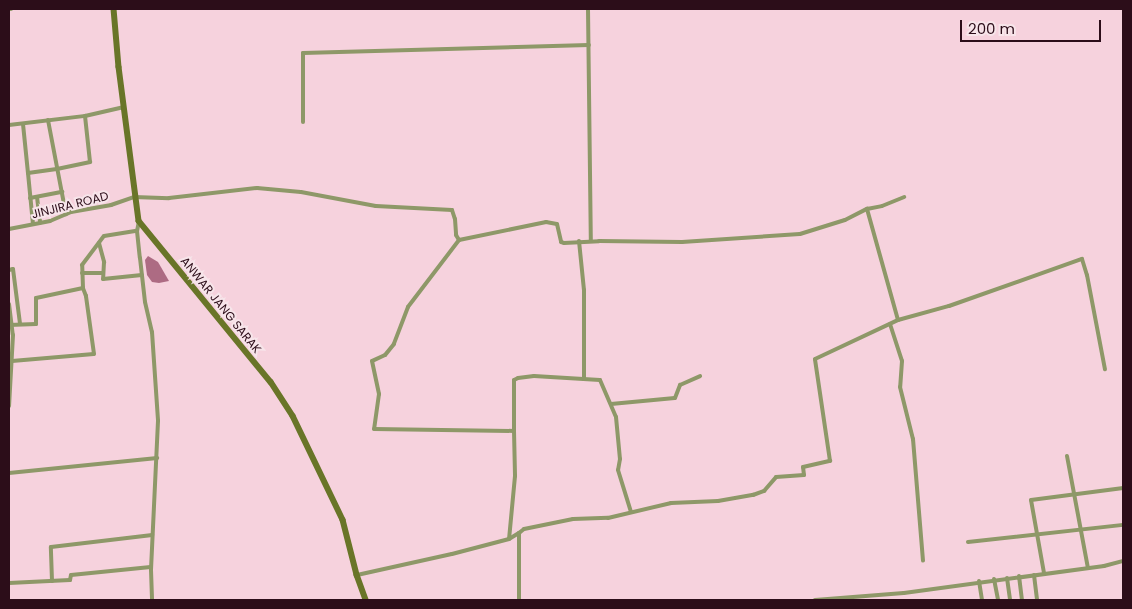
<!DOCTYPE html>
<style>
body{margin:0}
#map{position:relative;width:1132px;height:609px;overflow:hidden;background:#f6d2dd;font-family:Poppins,sans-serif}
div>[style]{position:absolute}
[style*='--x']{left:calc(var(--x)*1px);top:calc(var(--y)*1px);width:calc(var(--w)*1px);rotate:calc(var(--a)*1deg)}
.water>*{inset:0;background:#ad6b83}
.minor>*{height:4px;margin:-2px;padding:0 2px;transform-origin:2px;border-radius:2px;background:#8e9868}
.secondary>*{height:5.5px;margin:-2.75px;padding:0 2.75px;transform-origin:2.75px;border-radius:2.75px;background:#697528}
span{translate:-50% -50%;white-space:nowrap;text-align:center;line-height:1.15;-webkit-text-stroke:4px #f7e5ea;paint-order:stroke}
.street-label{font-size:12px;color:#2c0d19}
.frame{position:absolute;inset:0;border:10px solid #2c0d19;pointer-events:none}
.scale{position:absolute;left:960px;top:20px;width:141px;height:22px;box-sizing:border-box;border:2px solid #2c0d19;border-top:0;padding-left:6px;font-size:15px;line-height:18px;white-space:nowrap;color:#2c0d19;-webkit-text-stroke:4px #f7e5ea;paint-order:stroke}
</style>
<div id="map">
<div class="water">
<div style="clip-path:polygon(148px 256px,158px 262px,169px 281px,159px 283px,152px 282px,147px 275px,145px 260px)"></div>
</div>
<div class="minor">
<div style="--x:9;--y:9;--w:2;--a:0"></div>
<div style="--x:588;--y:9;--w:232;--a:89.3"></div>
<div style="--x:48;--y:120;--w:96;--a:79.2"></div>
<div style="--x:303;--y:122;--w:69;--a:-90"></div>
<div style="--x:303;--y:53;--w:286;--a:-1.6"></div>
<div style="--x:23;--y:124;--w:49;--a:84.2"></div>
<div style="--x:28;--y:173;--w:29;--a:-8"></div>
<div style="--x:57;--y:169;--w:34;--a:-12"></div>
<div style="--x:90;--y:162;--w:46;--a:-96.2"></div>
<div style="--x:9;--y:125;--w:77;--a:-6.8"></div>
<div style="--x:85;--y:116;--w:39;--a:-13"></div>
<div style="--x:28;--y:173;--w:51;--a:84.4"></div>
<div style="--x:37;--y:197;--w:26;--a:83"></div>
<div style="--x:30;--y:198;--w:33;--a:-11"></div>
<div style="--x:139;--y:221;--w:10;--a:101"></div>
<div style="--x:137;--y:231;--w:27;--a:84"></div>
<div style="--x:140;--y:258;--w:44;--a:83.5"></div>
<div style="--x:145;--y:302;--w:31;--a:77"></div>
<div style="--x:152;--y:332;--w:89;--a:86.1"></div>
<div style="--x:158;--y:421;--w:149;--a:92.7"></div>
<div style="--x:151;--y:570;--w:30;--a:88"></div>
<div style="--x:9;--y:229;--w:42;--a:-11"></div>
<div style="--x:50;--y:221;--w:23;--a:-23"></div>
<div style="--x:71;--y:212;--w:41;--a:-9.9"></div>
<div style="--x:111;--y:205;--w:24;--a:-19"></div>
<div style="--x:134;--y:197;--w:35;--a:2"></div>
<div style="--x:169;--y:198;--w:89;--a:-6.5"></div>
<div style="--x:257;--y:188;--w:44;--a:5.2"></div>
<div style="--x:301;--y:192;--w:76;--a:10.6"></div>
<div style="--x:376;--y:206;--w:76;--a:3"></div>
<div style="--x:452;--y:210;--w:9;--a:72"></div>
<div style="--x:455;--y:219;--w:16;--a:86"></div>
<div style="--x:456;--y:235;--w:6;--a:59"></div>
<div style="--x:459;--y:240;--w:89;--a:-11.7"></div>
<div style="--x:546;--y:222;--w:11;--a:10"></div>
<div style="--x:557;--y:224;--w:18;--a:77"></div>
<div style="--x:561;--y:242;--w:3;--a:18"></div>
<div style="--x:564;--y:243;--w:35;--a:-3"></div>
<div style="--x:599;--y:241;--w:83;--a:0.7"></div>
<div style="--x:682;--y:242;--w:118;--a:-3.9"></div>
<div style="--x:800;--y:234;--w:47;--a:-17.3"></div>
<div style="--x:845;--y:220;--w:25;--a:-27"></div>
<div style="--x:867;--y:209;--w:15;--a:-11"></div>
<div style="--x:882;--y:206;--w:24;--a:-22"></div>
<div style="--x:459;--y:240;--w:84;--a:127.3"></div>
<div style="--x:408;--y:307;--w:40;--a:111"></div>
<div style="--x:394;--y:344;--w:14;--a:129"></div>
<div style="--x:385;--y:355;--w:14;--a:155"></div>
<div style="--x:372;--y:361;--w:34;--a:78"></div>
<div style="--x:379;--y:394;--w:35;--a:98"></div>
<div style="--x:374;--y:429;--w:140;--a:0.8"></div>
<div style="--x:514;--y:431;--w:45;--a:88.7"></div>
<div style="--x:515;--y:476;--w:63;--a:95.4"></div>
<div style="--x:579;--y:241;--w:49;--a:84.2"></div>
<div style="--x:584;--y:290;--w:89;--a:90"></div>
<div style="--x:99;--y:243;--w:20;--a:75"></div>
<div style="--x:104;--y:262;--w:17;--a:93"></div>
<div style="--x:103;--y:279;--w:39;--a:-6"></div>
<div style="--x:9;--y:270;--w:4;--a:-14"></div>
<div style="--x:13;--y:269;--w:55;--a:82.7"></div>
<div style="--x:82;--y:273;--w:21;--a:0"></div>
<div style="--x:9;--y:304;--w:31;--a:83"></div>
<div style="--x:13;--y:335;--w:71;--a:93.2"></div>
<div style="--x:898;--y:320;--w:53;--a:-15.4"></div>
<div style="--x:949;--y:306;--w:141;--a:-19.5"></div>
<div style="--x:1082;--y:259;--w:17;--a:73"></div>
<div style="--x:1087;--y:275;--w:96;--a:79.2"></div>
<div style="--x:890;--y:324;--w:39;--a:72"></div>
<div style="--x:902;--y:361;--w:26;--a:94"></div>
<div style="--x:900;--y:387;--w:54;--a:76"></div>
<div style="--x:913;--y:439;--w:122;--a:85.3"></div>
<div style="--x:9;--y:325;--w:27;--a:-2"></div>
<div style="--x:36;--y:324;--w:26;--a:-90"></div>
<div style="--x:36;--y:298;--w:48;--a:-12"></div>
<div style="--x:12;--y:361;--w:82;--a:-4.9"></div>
<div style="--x:94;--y:354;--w:59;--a:-97.9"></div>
<div style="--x:86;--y:296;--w:9;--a:-111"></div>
<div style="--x:83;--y:288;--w:23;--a:-92"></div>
<div style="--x:82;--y:265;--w:36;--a:-53"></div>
<div style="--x:104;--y:236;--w:33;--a:-9"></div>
<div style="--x:611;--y:404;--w:64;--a:-5.4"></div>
<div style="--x:675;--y:398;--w:14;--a:-69"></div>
<div style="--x:680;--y:385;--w:22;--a:-24"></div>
<div style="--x:514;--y:431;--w:51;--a:-90"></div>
<div style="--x:514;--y:380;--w:4;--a:-27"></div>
<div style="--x:518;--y:378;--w:16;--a:-7"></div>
<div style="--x:534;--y:376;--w:66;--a:3.5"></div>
<div style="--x:600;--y:380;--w:40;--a:66.6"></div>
<div style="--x:616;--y:417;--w:42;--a:84.6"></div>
<div style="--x:620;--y:459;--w:11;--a:100"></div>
<div style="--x:618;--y:470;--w:44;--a:72.8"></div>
<div style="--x:1067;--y:456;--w:114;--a:79.4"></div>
<div style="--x:9;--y:473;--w:149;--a:-5.8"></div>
<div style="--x:968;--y:542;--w:156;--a:-6.3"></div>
<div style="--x:1044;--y:573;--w:74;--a:-100.1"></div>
<div style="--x:1031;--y:500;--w:93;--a:-7.4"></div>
<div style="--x:357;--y:575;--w:97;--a:-12.5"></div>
<div style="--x:452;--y:554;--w:59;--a:-14.7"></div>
<div style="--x:509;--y:539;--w:12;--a:-31"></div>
<div style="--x:1034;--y:575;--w:25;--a:83"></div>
<div style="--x:1019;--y:576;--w:24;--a:83"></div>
<div style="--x:1007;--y:578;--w:22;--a:82"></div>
<div style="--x:994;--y:579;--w:21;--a:79"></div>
<div style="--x:52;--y:581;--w:34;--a:-92"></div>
<div style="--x:51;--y:547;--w:102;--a:-6.8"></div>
<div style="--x:979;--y:581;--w:19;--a:81"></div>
<div style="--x:9;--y:583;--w:61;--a:-2.8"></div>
<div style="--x:70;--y:580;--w:5;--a:-79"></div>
<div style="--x:71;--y:575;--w:80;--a:-5.7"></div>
<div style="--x:519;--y:600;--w:67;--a:-90"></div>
<div style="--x:519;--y:533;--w:6;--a:-39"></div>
<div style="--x:524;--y:529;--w:50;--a:-11.5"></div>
<div style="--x:573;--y:519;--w:35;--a:-2"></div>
<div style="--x:608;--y:518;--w:65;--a:-13.4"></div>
<div style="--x:671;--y:503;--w:47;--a:-2.4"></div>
<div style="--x:718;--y:501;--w:36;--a:-10"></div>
<div style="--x:753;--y:495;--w:12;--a:-20"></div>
<div style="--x:764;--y:491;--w:18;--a:-49"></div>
<div style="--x:776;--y:477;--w:28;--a:-4"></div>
<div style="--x:804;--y:475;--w:8;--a:-97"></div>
<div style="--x:803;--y:467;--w:28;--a:-13"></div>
<div style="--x:830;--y:461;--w:103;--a:-98.4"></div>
<div style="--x:815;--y:359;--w:92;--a:-25.2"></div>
<div style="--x:898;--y:320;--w:115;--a:-105.6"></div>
<div style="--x:815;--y:600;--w:89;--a:-4.5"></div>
<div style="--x:904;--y:593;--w:202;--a:-7.7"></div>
<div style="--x:1104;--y:566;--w:20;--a:-15"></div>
</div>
<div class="secondary">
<div style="--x:114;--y:9;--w:58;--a:85.1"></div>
<div style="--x:119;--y:67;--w:155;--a:82.6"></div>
<div style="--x:139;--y:221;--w:208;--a:50.7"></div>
<div style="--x:271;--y:382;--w:40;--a:57.1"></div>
<div style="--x:293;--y:416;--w:115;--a:64.3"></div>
<div style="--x:343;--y:520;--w:57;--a:75.7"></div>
<div style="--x:357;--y:575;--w:27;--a:70"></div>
</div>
<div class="street-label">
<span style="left:70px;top:205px;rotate:-14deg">JINJIRA ROAD</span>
<span style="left:221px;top:305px;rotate:51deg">ANWAR JANG SARAK</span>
</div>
<div class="frame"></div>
<div class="scale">200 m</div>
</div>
